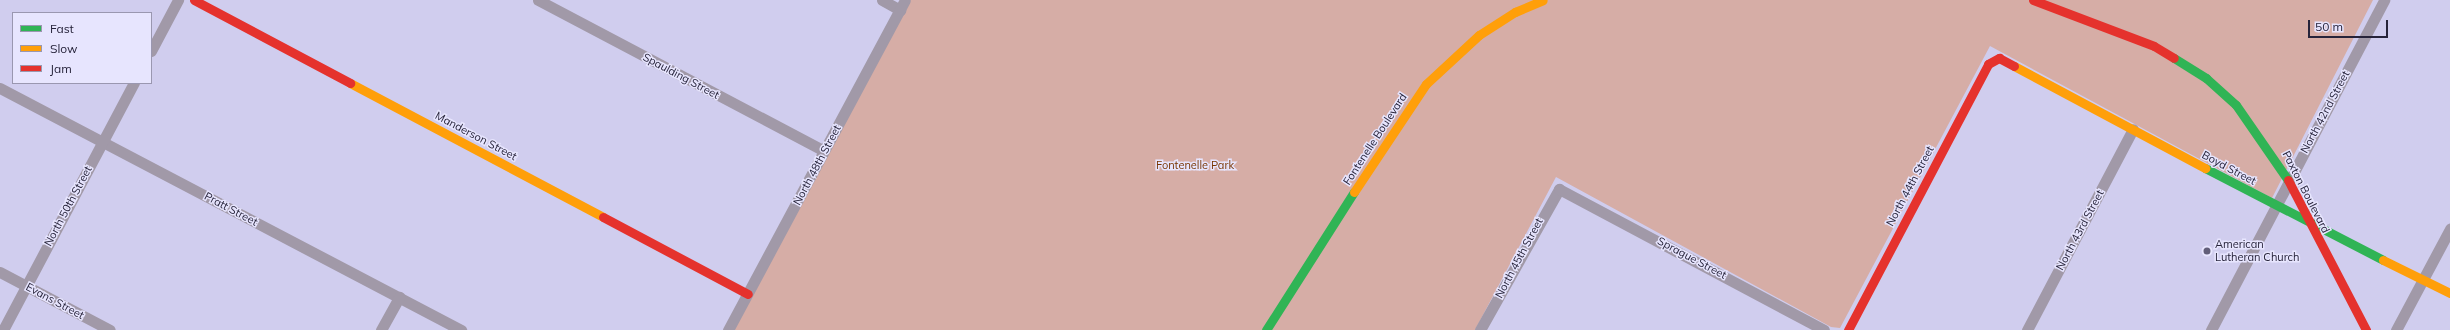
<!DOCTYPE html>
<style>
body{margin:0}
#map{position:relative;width:2450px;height:330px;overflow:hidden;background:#d0cdee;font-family:Mulish,sans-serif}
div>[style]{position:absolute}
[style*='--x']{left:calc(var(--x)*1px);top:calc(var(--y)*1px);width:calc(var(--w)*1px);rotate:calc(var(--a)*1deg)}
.green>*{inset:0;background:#d6ada6}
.street>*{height:11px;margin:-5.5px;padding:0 5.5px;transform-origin:5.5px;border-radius:5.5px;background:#a199a8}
.fast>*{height:9px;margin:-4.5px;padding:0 4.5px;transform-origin:4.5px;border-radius:4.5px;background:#30b455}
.slow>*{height:9px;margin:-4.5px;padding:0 4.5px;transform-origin:4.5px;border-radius:4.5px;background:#ff9f0a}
.jam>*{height:9px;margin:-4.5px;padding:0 4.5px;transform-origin:4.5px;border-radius:4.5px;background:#e5322d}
.dots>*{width:11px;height:11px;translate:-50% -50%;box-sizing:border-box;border:2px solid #e7e5fe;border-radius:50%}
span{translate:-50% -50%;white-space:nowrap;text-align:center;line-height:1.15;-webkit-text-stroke:3px #e7e5fe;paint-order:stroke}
.street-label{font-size:11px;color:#26233a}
.park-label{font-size:11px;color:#783400}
.poi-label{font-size:11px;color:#26233a}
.left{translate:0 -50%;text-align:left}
.legend{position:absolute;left:12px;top:12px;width:140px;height:72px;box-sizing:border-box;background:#e7e5fe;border:1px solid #9a97b0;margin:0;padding:5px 7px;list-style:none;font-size:12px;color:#26233a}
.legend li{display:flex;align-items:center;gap:8px;height:20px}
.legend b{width:20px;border:1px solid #9a97b0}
.scale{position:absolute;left:2308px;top:20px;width:80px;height:18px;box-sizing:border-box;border:2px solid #26233a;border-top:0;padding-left:5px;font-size:12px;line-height:14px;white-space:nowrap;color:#26233a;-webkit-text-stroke:3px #e7e5fe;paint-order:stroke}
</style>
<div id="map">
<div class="green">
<div style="clip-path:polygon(909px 0,2373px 0,2272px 198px,1990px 46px,1840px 328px,1831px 327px,1556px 177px,1475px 330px,734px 330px)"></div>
</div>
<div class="street">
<div style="--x:538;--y:0;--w:323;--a:27.8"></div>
<div style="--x:882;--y:0;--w:21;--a:29"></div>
<div style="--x:151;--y:51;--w:58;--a:-62.1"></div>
<div style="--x:0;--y:88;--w:521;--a:27.7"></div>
<div style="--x:0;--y:272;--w:124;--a:27.8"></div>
<div style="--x:3;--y:330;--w:280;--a:-62.1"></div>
<div style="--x:381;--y:330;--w:38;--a:-61"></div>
<div style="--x:728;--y:330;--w:374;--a:-61.8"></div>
<div style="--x:1480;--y:330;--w:162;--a:-60.7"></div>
<div style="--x:1559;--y:189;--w:300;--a:28"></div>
<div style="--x:2027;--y:330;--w:227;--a:-62.2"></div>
<div style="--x:2211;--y:330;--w:373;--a:-62.3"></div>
<div style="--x:2396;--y:330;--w:115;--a:-61.9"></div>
</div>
<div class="fast">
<div style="--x:2174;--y:58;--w:38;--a:32"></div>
<div style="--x:2206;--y:78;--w:40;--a:42"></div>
<div style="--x:2236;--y:105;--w:91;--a:55.3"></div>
<div style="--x:2205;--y:168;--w:200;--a:27.3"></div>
<div style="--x:1266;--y:330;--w:164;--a:-57.5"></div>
</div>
<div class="slow">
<div style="--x:2014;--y:66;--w:217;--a:28.1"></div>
<div style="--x:350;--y:83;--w:286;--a:27.9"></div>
<div style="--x:1354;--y:192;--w:130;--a:-56.3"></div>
<div style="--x:1426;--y:84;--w:72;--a:-42.8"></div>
<div style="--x:1479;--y:35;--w:43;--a:-32.6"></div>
<div style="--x:1515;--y:12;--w:30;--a:-23"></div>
<div style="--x:2383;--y:260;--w:75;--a:26.2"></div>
</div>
<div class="jam">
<div style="--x:194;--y:0;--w:177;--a:28"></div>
<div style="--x:2033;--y:0;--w:129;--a:20.8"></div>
<div style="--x:2154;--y:46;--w:23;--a:31"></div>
<div style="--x:2288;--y:180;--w:169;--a:62.5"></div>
<div style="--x:603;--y:217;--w:164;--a:28"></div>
<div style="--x:1848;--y:330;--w:301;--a:-62.2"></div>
<div style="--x:1988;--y:64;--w:13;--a:-29"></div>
<div style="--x:1999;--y:58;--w:17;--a:28"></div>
</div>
<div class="dots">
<div style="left:2207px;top:251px;background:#625e79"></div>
</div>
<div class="street-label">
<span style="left:681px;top:76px;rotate:28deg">Spaulding Street</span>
<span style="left:2325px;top:112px;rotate:-62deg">North 42nd Street</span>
<span style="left:476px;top:136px;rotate:28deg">Manderson Street</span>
<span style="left:1375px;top:139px;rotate:-57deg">Fontenelle Boulevard</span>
<span style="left:817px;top:165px;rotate:-62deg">North 48th Street</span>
<span style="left:2229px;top:168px;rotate:28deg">Boyd Street</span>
<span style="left:1910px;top:186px;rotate:-62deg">North 44th Street</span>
<span style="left:2306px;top:192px;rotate:63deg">Paxton Boulevard</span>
<span style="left:68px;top:206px;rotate:-62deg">North 50th Street</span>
<span style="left:231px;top:209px;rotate:28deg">Pratt Street</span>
<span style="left:2080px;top:230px;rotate:-62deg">North 43rd Street</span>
<span style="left:1519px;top:258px;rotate:-62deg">North 45th Street</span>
<span style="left:1692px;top:258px;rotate:28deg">Sprague Street</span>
<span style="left:55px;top:301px;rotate:28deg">Evans Street</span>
</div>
<div class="park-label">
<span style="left:1195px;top:165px">Fontenelle Park</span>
</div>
<div class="poi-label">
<span class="left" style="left:2215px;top:251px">American<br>Lutheran Church</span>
</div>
<ul class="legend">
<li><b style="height:5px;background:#30b455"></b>Fast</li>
<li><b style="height:5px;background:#ff9f0a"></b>Slow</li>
<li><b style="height:5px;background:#e5322d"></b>Jam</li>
</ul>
<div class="scale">50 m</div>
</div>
